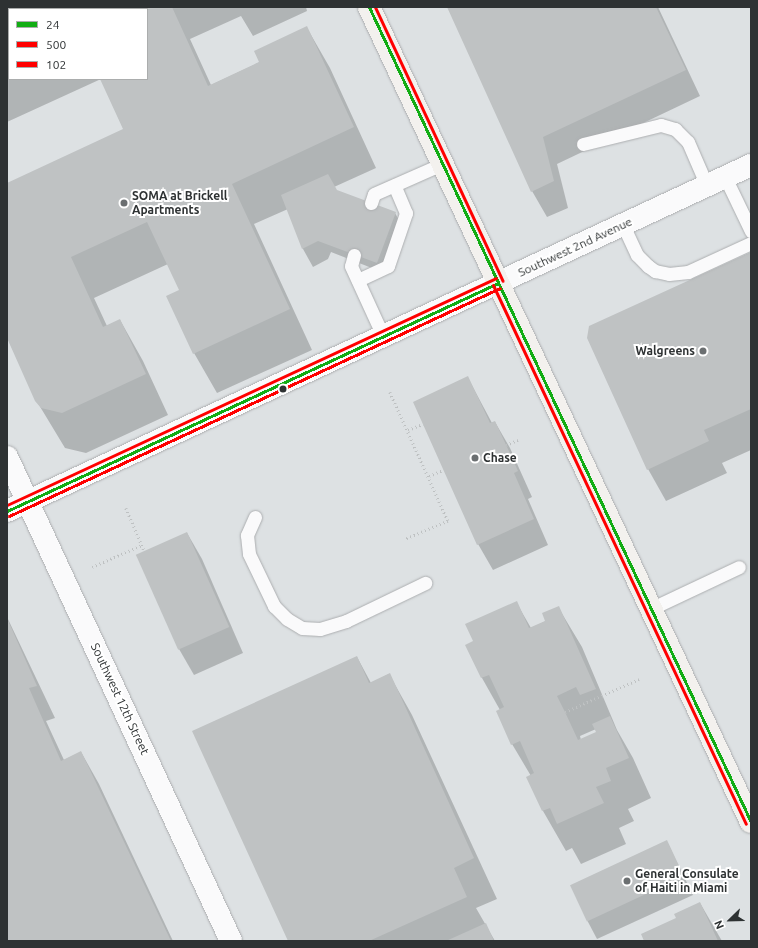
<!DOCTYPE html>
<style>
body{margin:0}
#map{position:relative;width:758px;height:948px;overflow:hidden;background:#dde1e3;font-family:Ubuntu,sans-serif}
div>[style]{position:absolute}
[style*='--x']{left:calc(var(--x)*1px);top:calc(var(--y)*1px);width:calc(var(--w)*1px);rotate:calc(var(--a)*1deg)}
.shadow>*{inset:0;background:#0003}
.building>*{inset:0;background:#bfc2c3;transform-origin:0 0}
.path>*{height:2.5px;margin-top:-1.25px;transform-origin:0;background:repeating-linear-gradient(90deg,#bec1c2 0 1px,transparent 0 4px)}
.roads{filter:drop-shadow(0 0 1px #acaeb0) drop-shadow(0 0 1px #acaeb0)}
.service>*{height:13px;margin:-6.5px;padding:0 6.5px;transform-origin:6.5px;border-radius:6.5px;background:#fafafb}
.minor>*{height:22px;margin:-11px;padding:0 11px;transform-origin:11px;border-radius:11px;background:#fafafb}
.tertiary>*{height:22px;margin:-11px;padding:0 11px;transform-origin:11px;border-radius:11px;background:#fafafb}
.secondary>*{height:22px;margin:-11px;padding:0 11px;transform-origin:11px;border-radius:11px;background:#f3f1ee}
.bus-1>*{height:3px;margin:-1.5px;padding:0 1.5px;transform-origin:1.5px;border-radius:1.5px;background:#12ad14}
.bus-2>*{height:3px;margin:-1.5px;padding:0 1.5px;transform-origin:1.5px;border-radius:1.5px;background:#f00}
.bus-3>*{height:3px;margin:-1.5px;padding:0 1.5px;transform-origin:1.5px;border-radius:1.5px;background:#f00}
.dots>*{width:11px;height:11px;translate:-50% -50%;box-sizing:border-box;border:2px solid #fff;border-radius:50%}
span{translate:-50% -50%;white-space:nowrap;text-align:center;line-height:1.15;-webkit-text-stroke:4px #fff;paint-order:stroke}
.poi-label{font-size:12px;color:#2e3233;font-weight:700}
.left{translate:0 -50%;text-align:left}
.right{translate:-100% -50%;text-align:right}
.street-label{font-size:12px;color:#2e3233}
.frame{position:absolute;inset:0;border:8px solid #2e3233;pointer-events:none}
.legend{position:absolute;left:8px;top:8px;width:140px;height:72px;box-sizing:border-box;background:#fff;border:1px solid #abadad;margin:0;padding:5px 7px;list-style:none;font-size:12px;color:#2e3233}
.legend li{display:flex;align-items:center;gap:8px;height:20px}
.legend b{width:20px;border:1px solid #abadad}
.north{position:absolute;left:710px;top:900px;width:40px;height:40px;-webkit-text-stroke:3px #fff;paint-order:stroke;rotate:247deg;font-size:11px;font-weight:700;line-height:16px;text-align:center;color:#2e3233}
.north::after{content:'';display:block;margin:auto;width:14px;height:18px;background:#2e3233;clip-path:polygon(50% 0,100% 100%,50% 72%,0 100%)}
</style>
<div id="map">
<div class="shadow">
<div style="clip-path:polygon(evenodd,7px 7px,306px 7px,307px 11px,253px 36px,241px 16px,190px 39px,211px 85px,260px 62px,307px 28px,330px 68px,376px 168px,334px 187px,336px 191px,395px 213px,400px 222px,382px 272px,331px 252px,328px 259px,313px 267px,303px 249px,288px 209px,254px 224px,312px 350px,217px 393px,194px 353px,180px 290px,168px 264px,94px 298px,107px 326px,120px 320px,143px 361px,168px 415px,86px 453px,65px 448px,36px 400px,7px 337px,7px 184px,124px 130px,101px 79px,7px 122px,7px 7px,9px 9px,147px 9px,147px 79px,9px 79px,9px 9px)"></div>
<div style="clip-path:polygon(448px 7px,658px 7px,700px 96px,557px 164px,568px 208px,547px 217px,532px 191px)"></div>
<div style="clip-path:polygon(751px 253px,751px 450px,722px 463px,727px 473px,666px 501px,648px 469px)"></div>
<div style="clip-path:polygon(468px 378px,492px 423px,495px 422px,510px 448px,532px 497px,528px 499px,548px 545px,493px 570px,478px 544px)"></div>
<div style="clip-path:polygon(187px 533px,202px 559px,243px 653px,194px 675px,179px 649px)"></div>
<div style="clip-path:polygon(evenodd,516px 602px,531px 628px,546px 621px,558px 607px,582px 647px,617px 730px,633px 758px,651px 798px,628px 809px,634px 821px,619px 828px,626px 844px,581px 864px,572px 848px,566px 851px,543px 811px,531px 776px,512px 744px,500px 710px,482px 678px,475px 642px,516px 602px,596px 729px,597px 733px,581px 740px,580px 736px,596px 729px)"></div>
<div style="clip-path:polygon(7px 617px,55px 718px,46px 721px,64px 760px,81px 752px,99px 784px,173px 941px,7px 941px)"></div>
<div style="clip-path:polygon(357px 657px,371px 683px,389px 674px,412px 715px,497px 899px,476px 908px,495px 941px,289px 941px)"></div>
<div style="clip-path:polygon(667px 842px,693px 895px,597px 939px,587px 920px)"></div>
<div style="clip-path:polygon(700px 903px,722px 941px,645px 941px,678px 918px)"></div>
</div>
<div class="building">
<div style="clip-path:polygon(7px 7px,172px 7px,208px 86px,259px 62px,254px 51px,307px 26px,354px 127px,232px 184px,290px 309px,193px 354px,166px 296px,179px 290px,147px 222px,71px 257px,103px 327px,120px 319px,146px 374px,62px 413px,41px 408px,35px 401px,7px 338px,7px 183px,123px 129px,100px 79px,147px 79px,147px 9px,9px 9px,7px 71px)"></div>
<div style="clip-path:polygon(447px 7px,656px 7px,686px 70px,543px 137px,554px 181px,531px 192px)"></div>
<div style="clip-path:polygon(328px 174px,337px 190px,396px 212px,377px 263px,318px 241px,302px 249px,281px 195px)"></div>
<div style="clip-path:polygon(751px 252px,751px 409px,704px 430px,709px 441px,647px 470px,587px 338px,589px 326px)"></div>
<div style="clip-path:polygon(468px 376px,490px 423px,495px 421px,518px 471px,514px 473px,534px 519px,477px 545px,413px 402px)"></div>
<div style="left:187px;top:532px;width:104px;height:56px;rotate:66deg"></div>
<div style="clip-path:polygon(517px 601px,529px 628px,545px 621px,542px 613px,559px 606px,596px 689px,580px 695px,576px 687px,557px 696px,565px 712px,578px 740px,596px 732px,592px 724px,610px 716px,629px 758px,606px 768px,611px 781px,596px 787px,604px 803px,557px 824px,550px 808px,542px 811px,526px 777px,534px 773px,520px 741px,511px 745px,496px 711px,504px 707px,489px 675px,481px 678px,465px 645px,473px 641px,465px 624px)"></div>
<div style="clip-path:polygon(7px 618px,37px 686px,29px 688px,61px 761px,81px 751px,171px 941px,7px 941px)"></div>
<div style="clip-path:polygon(357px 656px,369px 683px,390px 673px,474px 858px,454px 868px,467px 897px,369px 941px,288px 941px,192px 731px)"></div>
<div style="left:667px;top:840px;width:40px;height:107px;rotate:65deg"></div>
<div style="clip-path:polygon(700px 902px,718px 941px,644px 941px,641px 934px,676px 918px,674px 914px)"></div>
<div style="clip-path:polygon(486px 923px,494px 941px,446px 941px)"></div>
</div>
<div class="path">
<div style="--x:390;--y:392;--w:141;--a:65.8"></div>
<div style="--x:448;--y:521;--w:46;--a:156.8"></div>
<div style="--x:408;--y:430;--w:16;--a:-22"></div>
<div style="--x:506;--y:445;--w:13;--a:-23"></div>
<div style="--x:429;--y:476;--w:15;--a:-23"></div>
<div style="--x:126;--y:508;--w:46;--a:66.8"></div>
<div style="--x:92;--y:567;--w:55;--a:-23.7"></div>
<div style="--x:565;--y:712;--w:81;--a:-24"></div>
</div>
<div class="roads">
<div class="service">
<div style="--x:583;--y:144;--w:80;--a:-13.7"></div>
<div style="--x:661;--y:125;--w:15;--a:16"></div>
<div style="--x:675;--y:129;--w:18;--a:45"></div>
<div style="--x:688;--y:142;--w:48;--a:66.6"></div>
<div style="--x:725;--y:177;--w:60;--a:64.3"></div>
<div style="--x:371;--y:203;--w:9;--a:-72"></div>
<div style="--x:374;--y:194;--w:74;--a:-23.8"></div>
<div style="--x:623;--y:225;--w:33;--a:65"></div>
<div style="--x:637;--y:255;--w:16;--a:45"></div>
<div style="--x:648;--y:266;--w:9;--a:36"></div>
<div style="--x:655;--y:271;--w:14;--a:12"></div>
<div style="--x:669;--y:274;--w:19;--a:-6"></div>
<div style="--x:688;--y:272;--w:69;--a:-24.7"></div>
<div style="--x:354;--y:255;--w:11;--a:105"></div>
<div style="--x:351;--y:266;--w:77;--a:65.4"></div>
<div style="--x:358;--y:280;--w:33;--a:-25"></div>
<div style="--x:388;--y:266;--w:56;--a:-71.2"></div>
<div style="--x:406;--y:213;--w:30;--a:-113"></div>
<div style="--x:255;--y:517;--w:20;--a:114"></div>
<div style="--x:247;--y:535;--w:19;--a:84"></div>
<div style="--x:249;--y:554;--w:58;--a:64.3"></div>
<div style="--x:274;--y:606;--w:18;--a:45"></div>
<div style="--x:287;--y:619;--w:17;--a:31"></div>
<div style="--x:302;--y:628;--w:18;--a:3"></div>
<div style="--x:320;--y:629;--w:27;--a:-17"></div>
<div style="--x:346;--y:621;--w:88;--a:-25.7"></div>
<div style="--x:652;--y:608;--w:96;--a:-25.2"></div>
</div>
<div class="minor">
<div style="--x:7;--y:457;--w:533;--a:65.16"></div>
</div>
<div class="tertiary">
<div style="--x:7;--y:511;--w:821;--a:-24.94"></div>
</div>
<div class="secondary">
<div style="--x:369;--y:7;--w:900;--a:64.89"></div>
</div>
</div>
<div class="bus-1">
<div style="--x:369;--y:7;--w:900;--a:64.89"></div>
<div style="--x:7;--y:511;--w:541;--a:-24.91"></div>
</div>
<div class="bus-2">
<div style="--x:493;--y:285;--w:595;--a:64.86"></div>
<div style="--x:9;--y:516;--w:541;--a:-24.91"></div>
</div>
<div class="bus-3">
<div style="--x:375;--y:7;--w:302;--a:65"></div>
<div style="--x:7;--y:505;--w:539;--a:-24.9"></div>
</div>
<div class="dots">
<div style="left:124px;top:203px;background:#6b6f71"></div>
<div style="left:703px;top:351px;background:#6b6f71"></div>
<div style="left:283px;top:389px;background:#2e3233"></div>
<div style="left:475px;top:458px;background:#6b6f71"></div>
<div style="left:627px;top:881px;background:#6b6f71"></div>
</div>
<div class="poi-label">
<span class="left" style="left:132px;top:203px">SOMA at Brickell<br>Apartments</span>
<span class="right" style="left:695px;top:351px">Walgreens</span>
<span class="left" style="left:483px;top:458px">Chase</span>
<span class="left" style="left:635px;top:881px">General Consulate<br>of Haiti in Miami</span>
</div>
<div class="street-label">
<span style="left:575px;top:247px;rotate:-25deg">Southwest 2nd Avenue</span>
<span style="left:120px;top:699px;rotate:65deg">Southwest 12th Street</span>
</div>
<div class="frame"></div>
<ul class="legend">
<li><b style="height:5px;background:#12ad14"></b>24</li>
<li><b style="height:5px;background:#f00"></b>500</li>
<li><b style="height:5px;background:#f00"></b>102</li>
</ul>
<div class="north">N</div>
</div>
